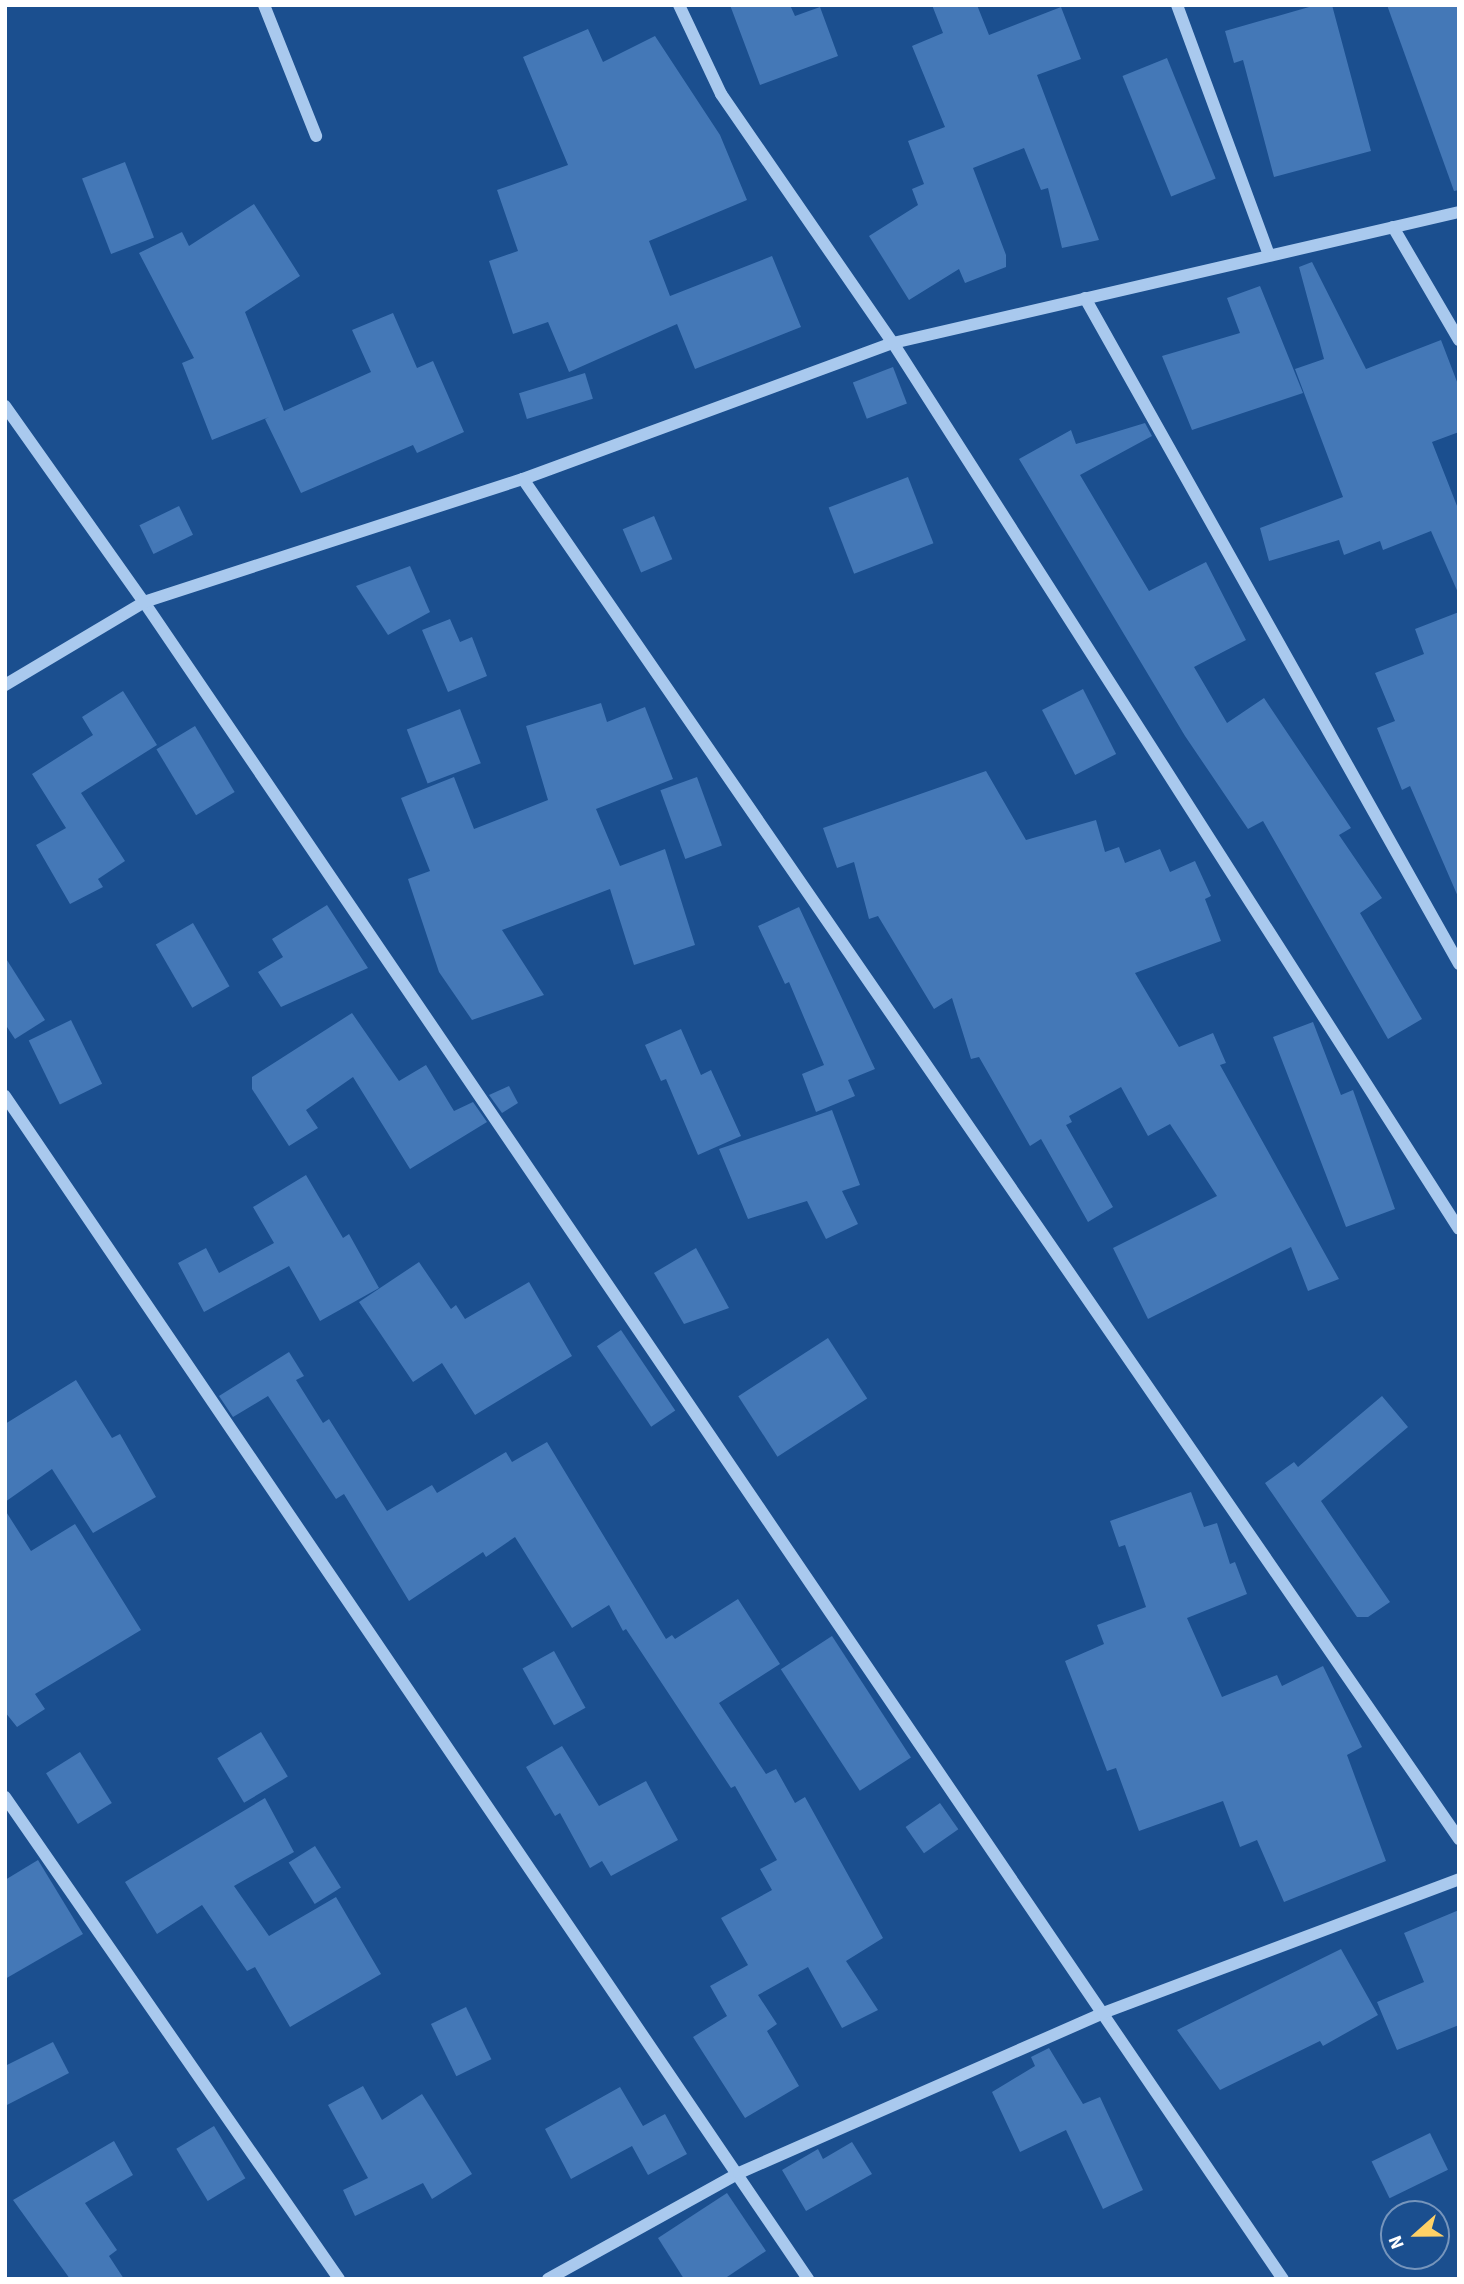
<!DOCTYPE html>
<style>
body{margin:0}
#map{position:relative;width:1464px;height:2284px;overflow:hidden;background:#1b4f8f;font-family:"Source Sans 3",sans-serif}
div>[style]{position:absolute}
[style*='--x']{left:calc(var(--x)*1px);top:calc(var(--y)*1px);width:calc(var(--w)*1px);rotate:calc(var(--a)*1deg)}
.building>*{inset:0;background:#4478b7;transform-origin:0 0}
.minor>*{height:12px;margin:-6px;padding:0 6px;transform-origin:6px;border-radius:6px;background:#a9c9ee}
span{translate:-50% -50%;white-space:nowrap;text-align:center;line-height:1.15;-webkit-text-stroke:7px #1b4f8f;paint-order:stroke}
.frame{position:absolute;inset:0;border:7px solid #fff;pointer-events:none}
.north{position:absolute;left:1380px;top:2200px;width:70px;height:70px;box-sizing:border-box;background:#1b4f8f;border:2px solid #7695bc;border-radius:50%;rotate:249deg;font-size:19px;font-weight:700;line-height:28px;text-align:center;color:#fff}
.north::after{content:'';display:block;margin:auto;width:24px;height:32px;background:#ffd166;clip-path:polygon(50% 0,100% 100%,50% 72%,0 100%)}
</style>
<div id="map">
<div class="building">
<div style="clip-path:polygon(730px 5px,790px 5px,795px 16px,820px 7px,838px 56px,760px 85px)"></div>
<div style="clip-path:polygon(932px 5px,977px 5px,989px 35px,1061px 7px,1081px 59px,1037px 75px,1099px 240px,1062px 248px,1048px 188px,1041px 190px,1024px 148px,973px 168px,1006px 255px,1006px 267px,965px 283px,959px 269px,909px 300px,869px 236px,918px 205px,912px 189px,924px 184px,908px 141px,945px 127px,912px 46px,943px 33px)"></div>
<div style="clip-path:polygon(1316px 5px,1332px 5px,1371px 151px,1274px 177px,1243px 60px,1234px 63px,1225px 31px)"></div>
<div style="clip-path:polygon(1387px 5px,1459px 5px,1459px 190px,1454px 191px)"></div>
<div style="clip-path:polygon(588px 29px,603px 62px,655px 36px,720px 135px,747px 200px,649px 241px,670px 296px,772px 256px,801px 327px,695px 369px,677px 324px,569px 372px,548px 322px,513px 334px,489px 261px,518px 251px,497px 190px,568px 165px,523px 57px)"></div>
<div style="left:1167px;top:58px;width:130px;height:48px;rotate:68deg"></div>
<div style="left:125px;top:162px;width:81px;height:46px;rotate:69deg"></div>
<div style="clip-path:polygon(254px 204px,300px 276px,245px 312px,284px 411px,371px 372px,352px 330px,393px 313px,417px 368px,433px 361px,464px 432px,417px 453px,413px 445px,301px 493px,265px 419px,269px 417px,212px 440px,182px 363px,194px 358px,139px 253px,182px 232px,189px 246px)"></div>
<div style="clip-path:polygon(1312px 262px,1366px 369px,1441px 340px,1459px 387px,1459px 432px,1432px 442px,1459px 511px,1459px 595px,1431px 531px,1383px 550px,1380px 541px,1344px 555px,1339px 540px,1269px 561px,1260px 528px,1343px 497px,1295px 369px,1324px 359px,1299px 267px)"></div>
<div style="clip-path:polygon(1260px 286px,1303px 393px,1192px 430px,1162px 356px,1240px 333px,1227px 298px)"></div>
<div style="left:893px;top:367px;width:39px;height:43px;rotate:69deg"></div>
<div style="left:585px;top:373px;width:27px;height:69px;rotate:73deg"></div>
<div style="clip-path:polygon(1145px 423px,1152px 436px,1080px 475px,1149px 591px,1206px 562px,1246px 640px,1194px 667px,1227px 723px,1264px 698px,1351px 828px,1339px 835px,1382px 898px,1360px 913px,1422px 1019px,1388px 1039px,1263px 821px,1248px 829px,1185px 736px,1019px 459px,1071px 430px,1076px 444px)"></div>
<div style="left:908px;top:477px;width:71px;height:85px;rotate:69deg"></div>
<div style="left:179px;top:506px;width:32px;height:44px;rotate:64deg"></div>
<div style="left:654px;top:516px;width:47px;height:34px;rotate:67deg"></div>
<div style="clip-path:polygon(410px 566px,430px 612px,388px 635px,356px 586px)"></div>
<div style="clip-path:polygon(1459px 612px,1459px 899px,1410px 786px,1402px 790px,1377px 728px,1395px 721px,1375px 673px,1424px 654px,1415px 629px)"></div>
<div style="clip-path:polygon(450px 619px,460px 642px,472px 637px,487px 676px,448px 692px,422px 630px)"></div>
<div style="left:1083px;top:689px;width:73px;height:46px;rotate:63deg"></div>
<div style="clip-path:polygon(123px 691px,157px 745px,81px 793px,125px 861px,98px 879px,103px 887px,70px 904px,36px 845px,66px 828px,32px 774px,93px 735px,82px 717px)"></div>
<div style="clip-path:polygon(601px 703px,607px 722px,645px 707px,673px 779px,596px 809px,620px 866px,665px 849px,695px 945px,634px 965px,610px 889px,502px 930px,544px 995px,472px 1020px,439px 972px,408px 879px,430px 871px,401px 798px,454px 777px,474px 829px,548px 800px,526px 726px)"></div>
<div style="left:460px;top:709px;width:58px;height:57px;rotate:69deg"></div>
<div style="left:195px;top:726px;width:77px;height:45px;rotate:59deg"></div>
<div style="clip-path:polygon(986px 771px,1026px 840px,1096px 820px,1105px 852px,1119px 847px,1125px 863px,1160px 849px,1170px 872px,1195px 861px,1211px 896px,1205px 899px,1221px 941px,1135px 973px,1179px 1047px,1213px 1033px,1226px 1063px,1220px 1065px,1339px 1279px,1308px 1291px,1291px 1247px,1148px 1319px,1113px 1248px,1217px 1196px,1170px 1124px,1148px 1136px,1121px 1087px,1069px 1116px,1072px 1122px,1066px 1125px,1113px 1207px,1088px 1222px,1041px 1139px,1030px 1146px,979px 1057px,971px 1059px,952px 998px,934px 1009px,878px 916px,869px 919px,854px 862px,837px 868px,823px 828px)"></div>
<div style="left:697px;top:777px;width:73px;height:39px;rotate:70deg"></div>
<div style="clip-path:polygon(327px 905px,368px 968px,281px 1007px,258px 972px,283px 957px,272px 939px)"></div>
<div style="clip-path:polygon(799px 907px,875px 1069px,848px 1080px,855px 1096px,816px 1112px,802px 1074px,824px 1065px,789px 982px,785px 984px,758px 926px)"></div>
<div style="left:193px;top:923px;width:73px;height:43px;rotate:60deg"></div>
<div style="clip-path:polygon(5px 957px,45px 1020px,15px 1039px,5px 1024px)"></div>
<div style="clip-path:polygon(352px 1013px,399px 1081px,426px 1065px,454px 1111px,473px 1102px,487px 1122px,410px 1169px,353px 1077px,306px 1110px,318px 1128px,289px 1146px,252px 1089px,252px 1077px)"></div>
<div style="left:71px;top:1020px;width:71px;height:47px;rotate:64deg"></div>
<div style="clip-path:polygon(1313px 1022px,1341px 1095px,1353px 1090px,1395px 1209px,1346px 1227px,1273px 1037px)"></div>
<div style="clip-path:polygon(681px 1029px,701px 1075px,711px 1070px,741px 1136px,698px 1155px,666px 1079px,661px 1081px,645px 1045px)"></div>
<div style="clip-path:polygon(509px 1086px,518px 1103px,502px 1113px,489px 1095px)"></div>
<div style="clip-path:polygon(832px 1110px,860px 1185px,842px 1191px,858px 1224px,826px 1239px,807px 1201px,748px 1219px,719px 1149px)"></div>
<div style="clip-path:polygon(306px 1175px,343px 1238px,349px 1234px,379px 1288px,320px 1321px,289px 1266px,204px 1312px,178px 1263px,206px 1248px,219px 1273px,274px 1243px,253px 1207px)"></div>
<div style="clip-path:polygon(696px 1248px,729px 1308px,684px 1324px,654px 1273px)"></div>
<div style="clip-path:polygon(419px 1262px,451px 1309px,456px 1305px,465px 1319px,529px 1282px,572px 1356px,475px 1415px,442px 1363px,413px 1382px,359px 1302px)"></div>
<div style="left:621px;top:1330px;width:97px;height:29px;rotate:56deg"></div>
<div style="left:828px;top:1338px;width:72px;height:107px;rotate:57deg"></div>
<div style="clip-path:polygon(289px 1352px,304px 1376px,296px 1380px,323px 1423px,329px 1419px,387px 1511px,432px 1485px,437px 1493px,506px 1452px,512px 1462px,547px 1442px,666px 1639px,672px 1635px,675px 1639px,738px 1599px,780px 1664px,719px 1703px,766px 1774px,776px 1769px,795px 1803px,805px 1797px,883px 1938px,846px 1961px,878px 2010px,842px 2028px,808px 1967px,758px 1995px,777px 2024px,767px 2031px,799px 2086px,745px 2118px,693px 2037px,727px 2016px,710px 1986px,748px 1965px,721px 1918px,772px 1890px,760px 1869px,777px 1860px,735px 1786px,731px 1788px,626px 1629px,623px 1631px,609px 1605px,572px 1628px,515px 1537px,486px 1557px,483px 1552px,409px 1601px,344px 1494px,336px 1499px,268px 1396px,233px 1417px,219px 1396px)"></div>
<div style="clip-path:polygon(76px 1380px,112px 1438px,120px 1434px,156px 1497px,93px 1533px,52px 1469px,5px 1502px,5px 1424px)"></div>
<div style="clip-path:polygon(1382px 1396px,1408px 1427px,1321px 1501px,1390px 1602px,1368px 1617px,1357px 1617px,1265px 1483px,1294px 1462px,1298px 1467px)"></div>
<div style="clip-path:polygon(1191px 1492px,1204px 1527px,1217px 1523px,1230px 1564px,1235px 1562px,1247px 1594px,1187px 1618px,1222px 1697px,1277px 1675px,1282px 1686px,1323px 1666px,1362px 1747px,1347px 1755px,1386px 1861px,1284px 1902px,1257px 1840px,1240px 1847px,1223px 1801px,1139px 1831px,1116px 1768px,1107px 1771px,1065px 1661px,1104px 1644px,1097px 1625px,1146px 1607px,1125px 1545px,1119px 1547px,1110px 1521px)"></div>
<div style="clip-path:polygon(5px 1510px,31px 1551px,75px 1524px,141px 1630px,35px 1694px,45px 1709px,17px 1727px,5px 1712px)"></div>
<div style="left:832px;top:1636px;width:145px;height:61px;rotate:57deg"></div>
<div style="left:554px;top:1651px;width:65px;height:36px;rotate:61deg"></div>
<div style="left:261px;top:1732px;width:52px;height:51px;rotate:59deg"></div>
<div style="clip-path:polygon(562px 1746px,599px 1806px,646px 1781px,678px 1840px,611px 1876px,602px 1861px,590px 1868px,560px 1813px,555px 1816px,526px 1767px)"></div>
<div style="left:80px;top:1752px;width:60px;height:40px;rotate:58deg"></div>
<div style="clip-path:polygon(265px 1798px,294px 1852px,234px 1886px,269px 1936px,336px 1897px,381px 1974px,290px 2027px,255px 1967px,247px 1971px,202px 1905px,157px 1934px,125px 1882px)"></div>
<div style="left:940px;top:1803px;width:32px;height:42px;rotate:55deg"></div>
<div style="left:315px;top:1846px;width:49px;height:31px;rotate:58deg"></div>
<div style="clip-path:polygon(38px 1860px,83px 1934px,5px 1979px,5px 1880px)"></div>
<div style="clip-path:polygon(1459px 1910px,1459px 2025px,1397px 2050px,1377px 2002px,1424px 1982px,1404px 1933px)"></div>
<div style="clip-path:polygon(1341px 1949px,1378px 2015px,1323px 2046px,1320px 2041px,1220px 2090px,1177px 2030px)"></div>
<div style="left:466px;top:2007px;width:58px;height:39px;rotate:64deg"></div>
<div style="clip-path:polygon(53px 2042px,69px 2073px,5px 2106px,5px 2066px)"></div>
<div style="clip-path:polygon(1049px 2048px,1083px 2104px,1100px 2097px,1143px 2190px,1103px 2209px,1066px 2130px,1020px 2152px,992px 2092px,1035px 2066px,1031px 2057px)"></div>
<div style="clip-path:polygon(363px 2086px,382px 2120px,422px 2094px,472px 2174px,432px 2199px,423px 2183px,355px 2216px,343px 2190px,368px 2178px,328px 2105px)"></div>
<div style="clip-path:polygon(620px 2087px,643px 2126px,665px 2114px,687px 2154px,648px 2175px,632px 2146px,571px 2179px,545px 2129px)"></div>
<div style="left:214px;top:2126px;width:61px;height:44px;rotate:59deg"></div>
<div style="left:1430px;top:2133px;width:41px;height:65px;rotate:64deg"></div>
<div style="clip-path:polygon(114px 2141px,133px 2175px,85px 2203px,117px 2250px,109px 2256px,124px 2279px,70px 2279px,13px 2200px)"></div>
<div style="clip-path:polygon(852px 2142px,872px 2174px,806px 2211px,782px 2170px,818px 2149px,823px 2159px)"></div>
<div style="clip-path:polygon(727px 2193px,766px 2251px,724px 2279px,684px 2279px,658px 2238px)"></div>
</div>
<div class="minor">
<div style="--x:264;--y:5;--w:141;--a:68.3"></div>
<div style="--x:679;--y:5;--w:98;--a:64.7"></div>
<div style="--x:721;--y:94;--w:303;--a:55.4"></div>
<div style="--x:893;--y:343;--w:1051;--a:57.43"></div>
<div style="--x:1177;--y:5;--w:266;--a:69.8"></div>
<div style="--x:1393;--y:227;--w:131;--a:59.7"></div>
<div style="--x:1085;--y:298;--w:764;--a:60.68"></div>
<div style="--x:5;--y:406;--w:240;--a:54.7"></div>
<div style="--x:144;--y:602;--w:2027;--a:55.82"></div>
<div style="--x:523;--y:479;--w:1651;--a:55.46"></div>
<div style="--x:5;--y:685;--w:162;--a:-30.8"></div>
<div style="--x:144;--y:602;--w:398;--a:-18"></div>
<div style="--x:523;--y:479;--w:394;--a:-20.2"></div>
<div style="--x:893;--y:343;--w:581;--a:-13.03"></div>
<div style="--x:5;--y:1096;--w:1430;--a:55.83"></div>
<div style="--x:5;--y:1797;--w:586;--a:55.28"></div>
<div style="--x:548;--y:2279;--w:218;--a:-29"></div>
<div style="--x:739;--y:2173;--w:398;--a:-23.7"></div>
<div style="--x:1103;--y:2013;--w:380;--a:-20.6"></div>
</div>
<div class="frame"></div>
<div class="north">N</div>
</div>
